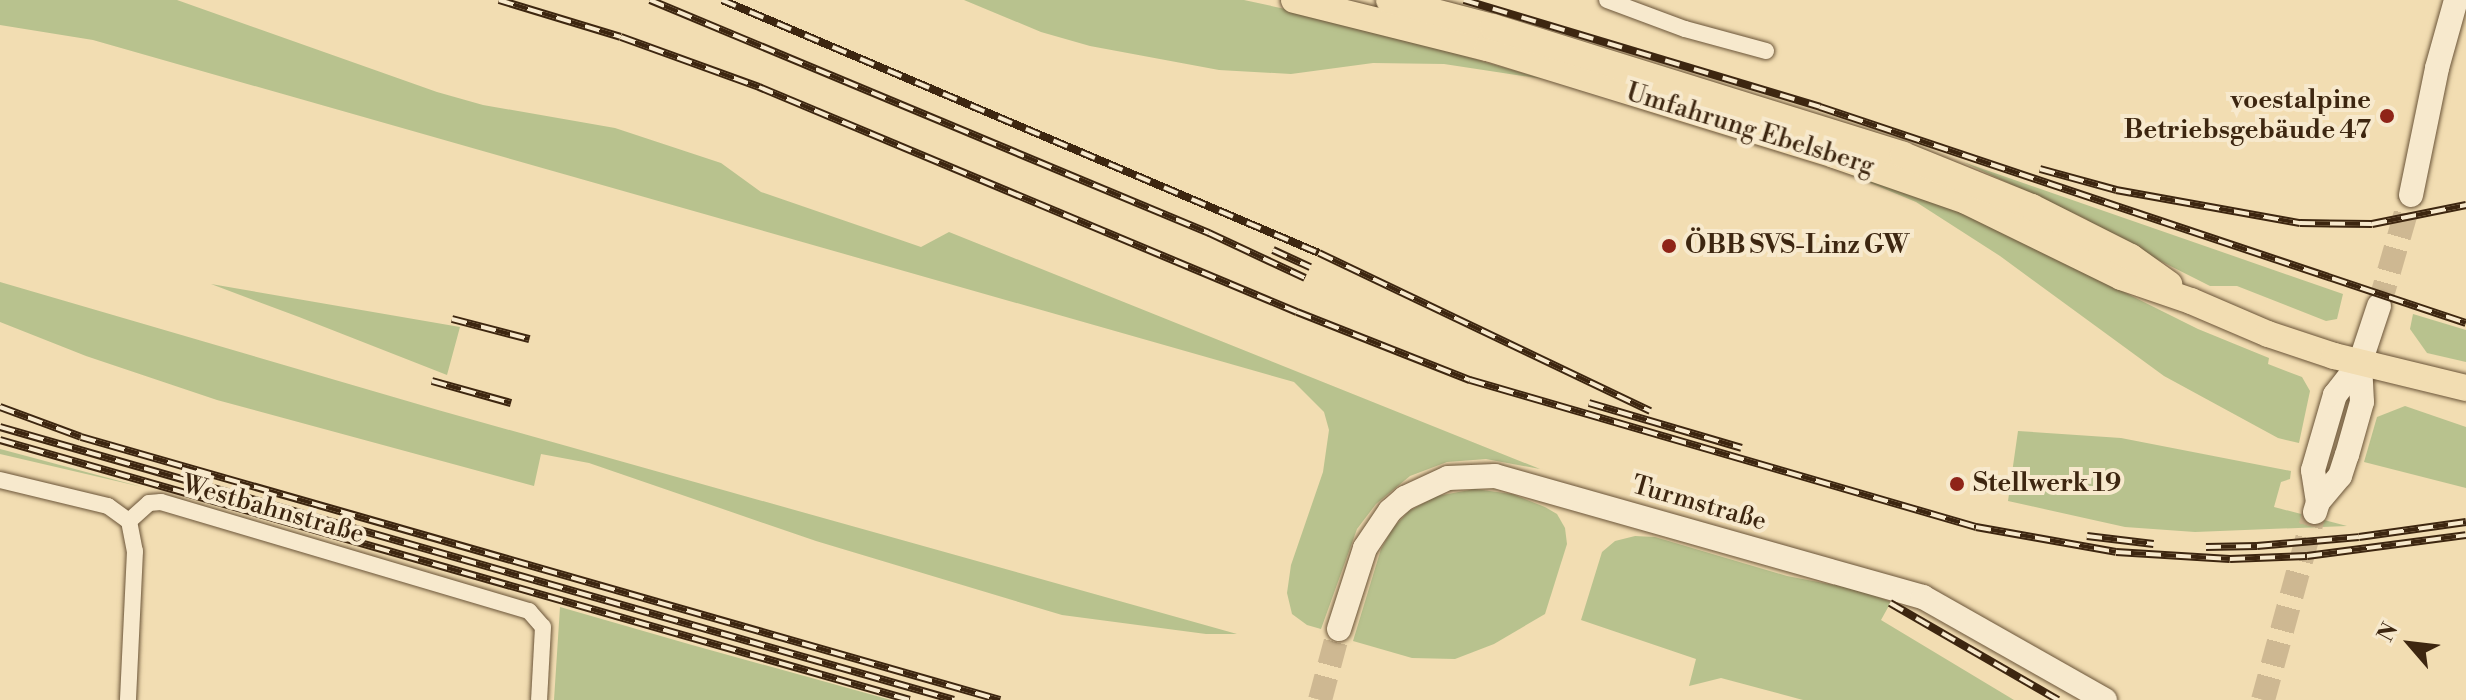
<!DOCTYPE html>
<meta charset="utf-8">
<style>
body{margin:0}
#map{position:relative;width:2466px;height:700px;overflow:hidden;background:#f2ddb2;font-family:"Libre Bodoni",serif}
div>[style]{position:absolute}
[style*='--x']{left:calc(var(--x)*1px);top:calc(var(--y)*1px);width:calc(var(--w)*1px);rotate:calc(var(--a)*1deg)}
.green>*{inset:0;background:#b8c28e}
.secondary-tunnel>*{height:24px;margin-top:-12px;transform-origin:0;background:repeating-linear-gradient(90deg,#ceb892 0 24px,transparent 0 36px)}
.roads{filter:drop-shadow(0 0 2px #6a5438) drop-shadow(0 0 2px #6a5438)}
.street>*{height:16px;margin:-8px;padding:0 8px;transform-origin:8px;border-radius:8px;background:#f7e9cd}
.secondary>*{height:24px;margin:-12px;padding:0 12px;transform-origin:12px;border-radius:12px;background:#f7e9cd}
.primary>*{height:26px;margin:-13px;padding:0 13px;transform-origin:13px;border-radius:13px;background:#f2ddb2}
.rail>*{height:8px;margin-top:-4px;transform-origin:0;background:repeating-linear-gradient(90deg,#f7e9cd 0 15px,#3d2610 0 30px);box-sizing:border-box;border-block:2px solid #3d2610}
.dots>*{width:22px;height:22px;translate:-50% -50%;box-sizing:border-box;border:4px solid #f7e9cd;border-radius:50%}
span{translate:-50% -50%;white-space:nowrap;text-align:center;line-height:1.15;-webkit-text-stroke:8px #f7e9cd;paint-order:stroke}
.poi-label{font-size:26px;color:#3d2610;font-weight:700}
.right{translate:-100% -50%;text-align:right}
.left{translate:0 -50%;text-align:left}
.street-label{font-size:26px;color:#3d2610}
.north{position:absolute;left:2370px;top:604px;width:80px;height:80px;-webkit-text-stroke:6px #f7e9cd;paint-order:stroke;rotate:298deg;font-size:22px;font-weight:700;line-height:32px;text-align:center;color:#3d2610}
.north::after{content:'';display:block;margin:auto;width:28px;height:36px;background:#3d2610;clip-path:polygon(50% 0,100% 100%,50% 72%,0 100%)}
</style>
<div id="map">
<div class="green">
<div style="clip-path:polygon(0 0,177px 0,437px 92px,483px 105px,615px 128px,721px 163px,761px 192px,921px 247px,949px 232px,1540px 469px,1486px 459px,1447px 462px,1410px 476px,1376px 504px,1357px 529px,1321px 629px,1307px 625px,1292px 614px,1287px 593px,1291px 565px,1323px 472px,1329px 430px,1324px 412px,1294px 382px,93px 40px,0 25px)"></div>
<div style="clip-path:polygon(964px 0,1244px 0,1359px 25px,1543px 79px,1444px 64px,1373px 63px,1291px 74px,1219px 70px,1090px 46px,1041px 32px)"></div>
<div style="clip-path:polygon(1818px 161px,1937px 199px,2198px 329px,2269px 358px,2268px 364px,2302px 377px,2310px 391px,2299px 443px,2278px 438px,2164px 376px,2000px 256px,1916px 202px)"></div>
<div style="clip-path:polygon(1963px 162px,2343px 294px,2337px 319px,2326px 321px,2237px 286px,2210px 286px,2101px 231px,2086px 219px)"></div>
<div style="clip-path:polygon(0 282px,438px 410px,1237px 634px,1206px 634px,1062px 615px,816px 541px,589px 463px,541px 454px,534px 486px,217px 400px,86px 356px,0 322px)"></div>
<div style="clip-path:polygon(211px 284px,460px 327px,447px 375px,299px 317px)"></div>
<div style="clip-path:polygon(2413px 314px,2466px 330px,2466px 362px,2427px 353px,2410px 329px)"></div>
<div style="clip-path:polygon(2405px 406px,2466px 427px,2466px 488px,2364px 462px,2377px 417px)"></div>
<div style="clip-path:polygon(2018px 431px,2121px 438px,2291px 471px,2290px 479px,2281px 482px,2274px 507px,2347px 526px,2195px 532px,2125px 527px,2008px 501px)"></div>
<div style="clip-path:polygon(0 449px,4px 450px,142px 487px,0 454px)"></div>
<div style="clip-path:polygon(1475px 489px,1512px 494px,1545px 507px,1557px 514px,1565px 528px,1567px 544px,1545px 614px,1494px 644px,1455px 659px,1412px 658px,1353px 641px,1381px 549px,1393px 528px,1409px 511px,1437px 496px)"></div>
<div style="clip-path:polygon(1635px 536px,1655px 537px,1787px 576px,1860px 590px,1891px 602px,1881px 620px,2014px 700px,1803px 700px,1721px 678px,1689px 686px,1696px 659px,1581px 620px,1602px 552px,1615px 541px)"></div>
<div style="clip-path:polygon(560px 607px,692px 645px,891px 700px,554px 700px)"></div>
</div>
<div class="secondary-tunnel">
<div style="--x:2379;--y:306;--w:116;--a:-73.9"></div>
<div style="--x:1320;--y:700;--w:73;--a:-75"></div>
<div style="--x:2263;--y:700;--w:193;--a:-74.7"></div>
</div>
<div class="roads">
<div class="street">
<div style="--x:1607;--y:0;--w:83;--a:20.4"></div>
<div style="--x:1685;--y:29;--w:84;--a:15.2"></div>
<div style="--x:0;--y:480;--w:111;--a:13.5"></div>
<div style="--x:108;--y:506;--w:26;--a:36"></div>
<div style="--x:129;--y:521;--w:31;--a:79"></div>
<div style="--x:135;--y:551;--w:149;--a:92.7"></div>
<div style="--x:129;--y:521;--w:27;--a:-42"></div>
<div style="--x:149;--y:503;--w:12;--a:-5"></div>
<div style="--x:161;--y:502;--w:384;--a:16.5"></div>
<div style="--x:529;--y:611;--w:21;--a:49"></div>
<div style="--x:543;--y:627;--w:73;--a:93.1"></div>
</div>
<div class="secondary">
<div style="--x:2411;--y:195;--w:130;--a:-78.4"></div>
<div style="--x:2437;--y:68;--w:71;--a:-74.4"></div>
<div style="--x:2318;--y:502;--w:32;--a:-99"></div>
<div style="--x:2313;--y:470;--w:78;--a:-73.7"></div>
<div style="--x:2335;--y:395;--w:41;--a:-52"></div>
<div style="--x:2360;--y:363;--w:60;--a:-71.6"></div>
<div style="--x:2315;--y:512;--w:10;--a:-73"></div>
<div style="--x:2318;--y:502;--w:34;--a:-50"></div>
<div style="--x:2340;--y:476;--w:22;--a:-72"></div>
<div style="--x:2347;--y:455;--w:55;--a:-74.2"></div>
<div style="--x:2362;--y:402;--w:39;--a:-93"></div>
<div style="--x:1339;--y:629;--w:85;--a:-72.2"></div>
<div style="--x:1365;--y:548;--w:45;--a:-56"></div>
<div style="--x:1390;--y:511;--w:20;--a:-41"></div>
<div style="--x:1405;--y:498;--w:47;--a:-24.9"></div>
<div style="--x:1448;--y:478;--w:47;--a:-2.4"></div>
<div style="--x:1495;--y:476;--w:445;--a:15.8"></div>
<div style="--x:1923;--y:597;--w:209;--a:29.5"></div>
</div>
<div class="primary">
<div style="--x:1294;--y:0;--w:199;--a:14"></div>
<div style="--x:1487;--y:48;--w:363;--a:17.1"></div>
<div style="--x:1834;--y:155;--w:140;--a:19.2"></div>
<div style="--x:1966;--y:201;--w:173;--a:26.1"></div>
<div style="--x:2121;--y:277;--w:74;--a:18.9"></div>
<div style="--x:2191;--y:301;--w:84;--a:23.2"></div>
<div style="--x:2268;--y:334;--w:70;--a:18.4"></div>
<div style="--x:2334;--y:356;--w:136;--a:13.6"></div>
<div style="--x:1389;--y:0;--w:107;--a:14.6"></div>
<div style="--x:1493;--y:27;--w:430;--a:17.3"></div>
<div style="--x:1903;--y:155;--w:139;--a:22"></div>
<div style="--x:2032;--y:207;--w:111;--a:26.8"></div>
<div style="--x:2131;--y:257;--w:47;--a:35.4"></div>
</div>
</div>
<div class="rail">
<div style="--x:499;--y:0;--w:127;--a:16.9"></div>
<div style="--x:621;--y:37;--w:147;--a:19.9"></div>
<div style="--x:759;--y:87;--w:583;--a:22.7"></div>
<div style="--x:1297;--y:312;--w:186;--a:21.5"></div>
<div style="--x:1470;--y:380;--w:527;--a:16.2"></div>
<div style="--x:1976;--y:527;--w:142;--a:10.1"></div>
<div style="--x:2116;--y:552;--w:114;--a:3.5"></div>
<div style="--x:2230;--y:559;--w:77;--a:-2.2"></div>
<div style="--x:2307;--y:556;--w:160;--a:-7.5"></div>
<div style="--x:650;--y:0;--w:606;--a:22.63"></div>
<div style="--x:1209;--y:233;--w:106;--a:25.1"></div>
<div style="--x:722;--y:0;--w:648;--a:22.97"></div>
<div style="--x:1319;--y:253;--w:367;--a:25.5"></div>
<div style="--x:1464;--y:0;--w:372;--a:16.7"></div>
<div style="--x:1820;--y:107;--w:681;--a:18.49"></div>
<div style="--x:2040;--y:169;--w:79;--a:15.4"></div>
<div style="--x:2116;--y:190;--w:187;--a:10.2"></div>
<div style="--x:2300;--y:223;--w:72;--a:0.8"></div>
<div style="--x:2372;--y:224;--w:96;--a:-11.4"></div>
<div style="--x:1273;--y:250;--w:41;--a:24.7"></div>
<div style="--x:452;--y:319;--w:80;--a:14.6"></div>
<div style="--x:432;--y:381;--w:82;--a:15.6"></div>
<div style="--x:1589;--y:403;--w:159;--a:16.4"></div>
<div style="--x:0;--y:407;--w:86;--a:20.3"></div>
<div style="--x:81;--y:437;--w:956;--a:15.97"></div>
<div style="--x:0;--y:427;--w:992;--a:15.97"></div>
<div style="--x:0;--y:440;--w:946;--a:15.95"></div>
<div style="--x:2087;--y:536;--w:67;--a:6.8"></div>
<div style="--x:2206;--y:547;--w:51;--a:-1.1"></div>
<div style="--x:2257;--y:546;--w:102;--a:-5"></div>
<div style="--x:2359;--y:537;--w:108;--a:-8"></div>
<div style="--x:1890;--y:603;--w:194;--a:30"></div>
</div>
<div class="dots">
<div style="left:2387px;top:116px;background:#8f2418"></div>
<div style="left:1669px;top:246px;background:#8f2418"></div>
<div style="left:1957px;top:484px;background:#8f2418"></div>
</div>
<div class="poi-label">
<span class="right" style="left:2371px;top:116px">voestalpine<br>Betriebsgebäude 47</span>
<span class="left" style="left:1685px;top:246px">ÖBB SVS-Linz GW</span>
<span class="left" style="left:1973px;top:484px">Stellwerk 19</span>
</div>
<div class="street-label">
<span style="left:1750px;top:130px;rotate:17deg">Umfahrung Ebelsberg</span>
<span style="left:1699px;top:504px;rotate:16deg">Turmstraße</span>
<span style="left:273px;top:510px;rotate:16deg">Westbahnstraße</span>
</div>
<div class="north">N</div>
</div>
